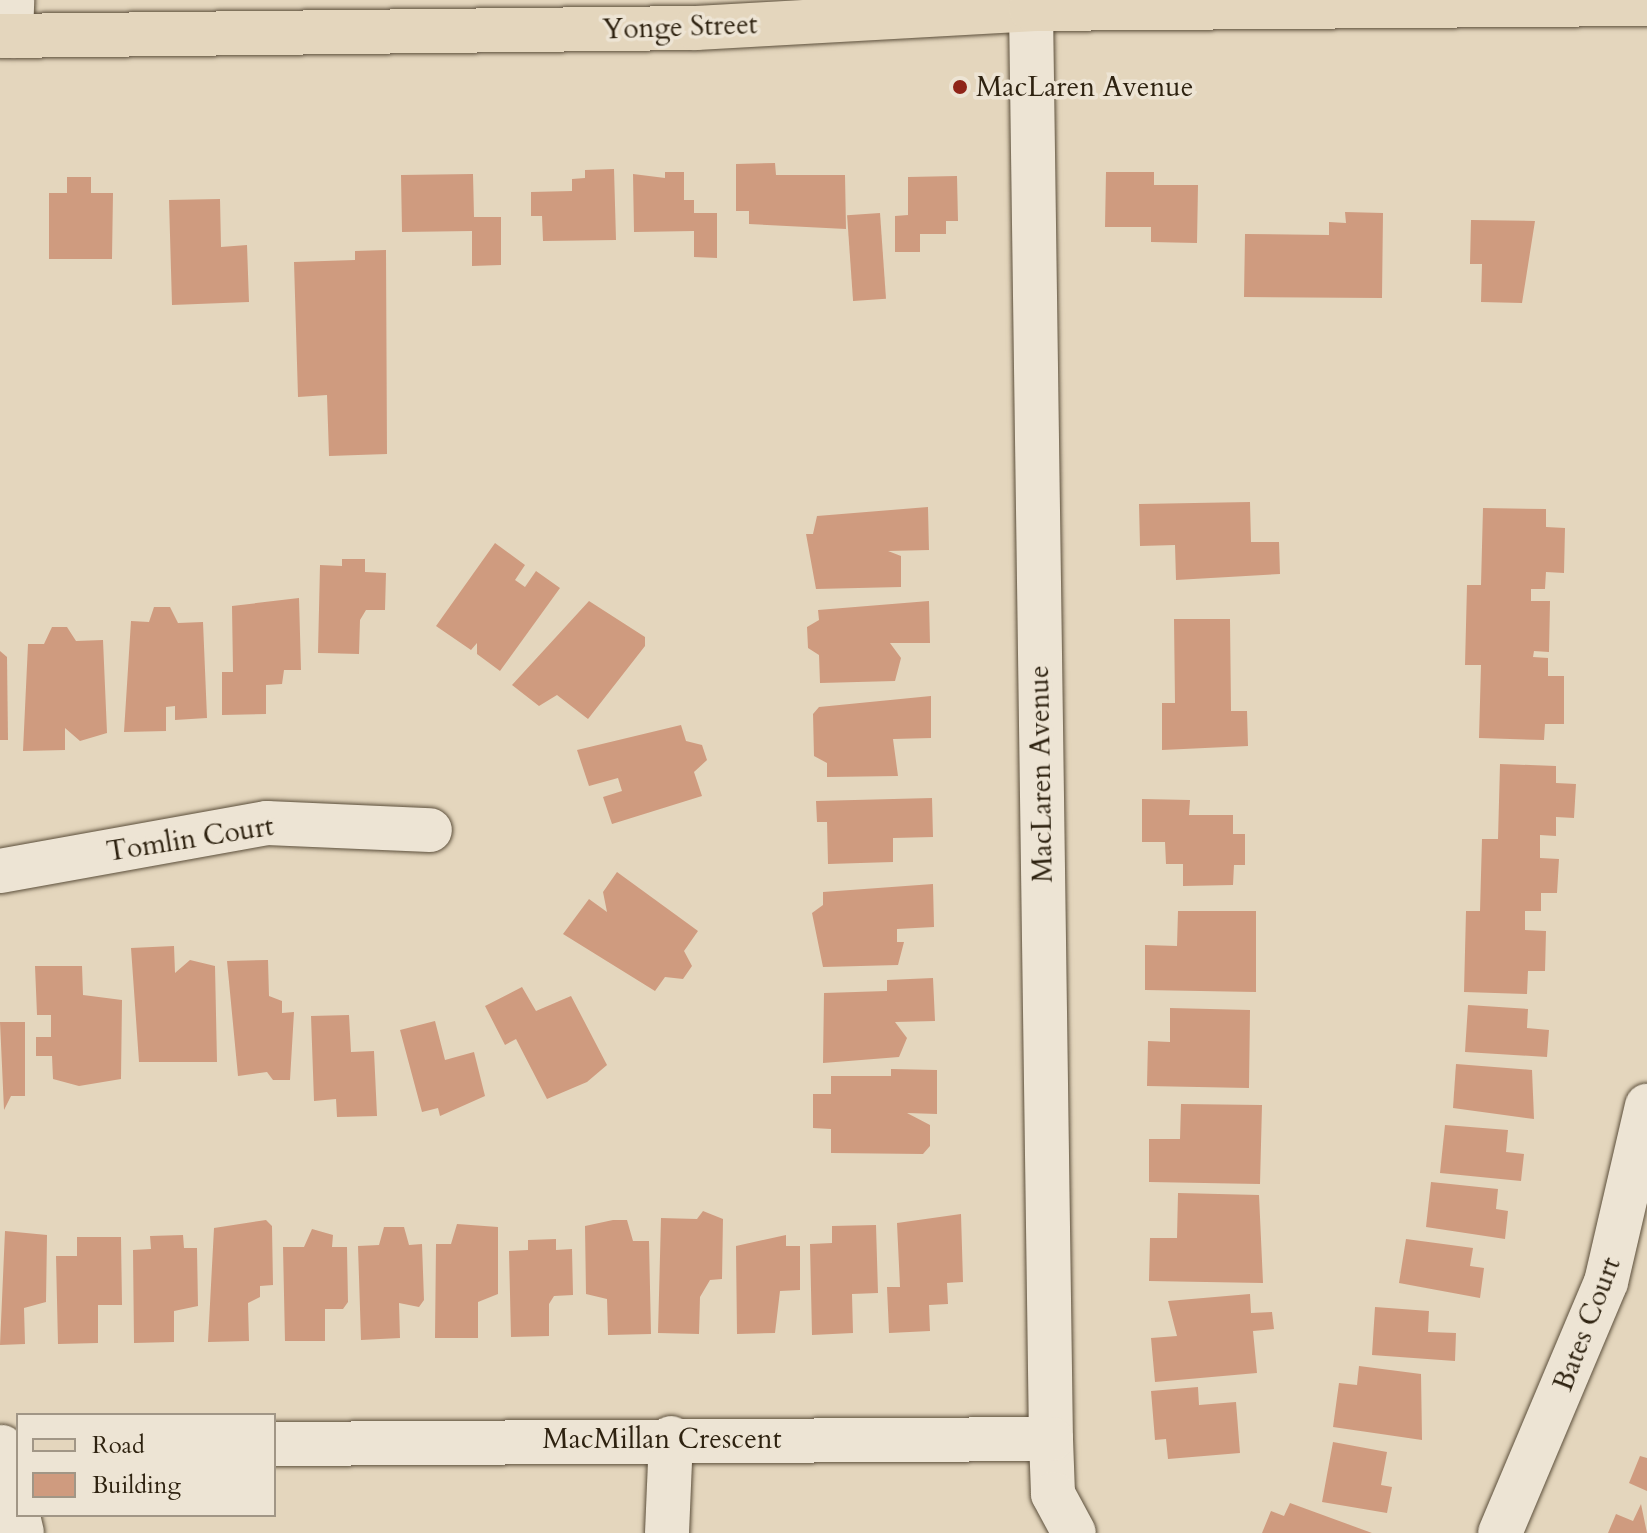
<!DOCTYPE html>
<style>
body{margin:0}
#map{position:relative;width:1647px;height:1533px;overflow:hidden;background:#e4d6bd;font-family:Cardo,serif}
div>[style]{position:absolute}
[style*='--x']{left:calc(var(--x)*1px);top:calc(var(--y)*1px);width:calc(var(--w)*1px);rotate:calc(var(--a)*1deg)}
.building>*{inset:0;background:#cf9b7f;transform-origin:0 0}
.roads{filter:drop-shadow(0 0 2px #5c4f3b) drop-shadow(0 0 2px #5c4f3b)}
.minor>*{height:44px;margin:-22px;padding:0 22px;transform-origin:22px;border-radius:22px;background:#ede4d4}
.major>*{height:44px;margin:-22px;padding:0 22px;transform-origin:22px;border-radius:22px;background:#e4d6bd}
.dots>*{width:22px;height:22px;translate:-50% -50%;box-sizing:border-box;border:4px solid #ede4d4;border-radius:50%}
span{translate:-50% -50%;white-space:nowrap;text-align:center;line-height:1.15;-webkit-text-stroke:7px #ede4d4;paint-order:stroke}
.street-label{font-size:28px;color:#2e2210}
.poi-label{font-size:28px;color:#2e2210}
.left{translate:0 -50%;text-align:left}
.legend{position:absolute;left:16px;top:1413px;width:260px;height:104px;box-sizing:border-box;background:#ede4d4;border:2px solid #a19686;margin:0;padding:10px 14px;list-style:none;font-size:24px;color:#2e2210}
.legend li{display:flex;align-items:center;gap:16px;height:40px}
.legend b{width:40px;border:2px solid #a19686}
</style>
<div id="map">
<div class="building">
<div style="clip-path:polygon(775px 163px,776px 175px,845px 175px,846px 229px,749px 224px,749px 211px,736px 211px,736px 164px)"></div>
<div style="clip-path:polygon(614px 169px,616px 240px,543px 241px,542px 216px,531px 216px,531px 192px,572px 191px,572px 179px,585px 178px,585px 170px)"></div>
<div style="clip-path:polygon(665px 172px,684px 172px,684px 200px,694px 200px,694px 213px,717px 213px,717px 258px,694px 257px,694px 231px,634px 232px,633px 174px,665px 178px)"></div>
<div style="clip-path:polygon(1106px 172px,1154px 172px,1154px 185px,1198px 185px,1197px 243px,1151px 242px,1151px 227px,1105px 227px)"></div>
<div style="clip-path:polygon(473px 174px,474px 217px,501px 217px,501px 265px,472px 266px,472px 231px,402px 232px,401px 175px)"></div>
<div style="clip-path:polygon(957px 176px,958px 221px,946px 221px,946px 234px,920px 234px,920px 252px,895px 252px,895px 216px,908px 215px,908px 177px)"></div>
<div style="clip-path:polygon(67px 177px,91px 177px,91px 193px,113px 193px,112px 259px,49px 259px,49px 193px,67px 193px)"></div>
<div style="clip-path:polygon(220px 199px,221px 247px,247px 245px,249px 302px,172px 305px,169px 200px)"></div>
<div style="clip-path:polygon(1345px 212px,1383px 213px,1382px 298px,1244px 297px,1245px 234px,1329px 235px,1329px 222px,1346px 223px)"></div>
<div style="left:880px;top:213px;width:86px;height:33px;rotate:86deg"></div>
<div style="clip-path:polygon(1471px 220px,1535px 221px,1522px 303px,1481px 302px,1482px 264px,1470px 264px)"></div>
<div style="clip-path:polygon(386px 250px,387px 454px,329px 456px,327px 395px,298px 397px,294px 262px,355px 260px,355px 251px)"></div>
<div style="clip-path:polygon(1250px 502px,1251px 542px,1279px 542px,1280px 574px,1176px 580px,1175px 545px,1140px 546px,1139px 504px)"></div>
<div style="clip-path:polygon(928px 507px,929px 550px,888px 551px,901px 556px,901px 587px,816px 589px,806px 534px,813px 534px,817px 516px)"></div>
<div style="clip-path:polygon(1483px 508px,1546px 509px,1546px 527px,1565px 528px,1564px 573px,1546px 572px,1545px 589px,1531px 589px,1531px 601px,1550px 601px,1549px 652px,1534px 651px,1533px 657px,1548px 658px,1548px 676px,1564px 676px,1564px 724px,1545px 724px,1544px 740px,1479px 738px,1481px 665px,1465px 665px,1467px 585px,1481px 585px)"></div>
<div style="clip-path:polygon(495px 543px,525px 565px,515px 580px,525px 587px,536px 571px,560px 588px,500px 671px,477px 654px,477px 643px,471px 650px,436px 626px)"></div>
<div style="clip-path:polygon(342px 559px,365px 559px,365px 572px,386px 573px,385px 610px,366px 610px,360px 620px,359px 654px,318px 653px,320px 565px,342px 566px)"></div>
<div style="clip-path:polygon(299px 598px,301px 670px,284px 670px,282px 684px,266px 685px,266px 714px,222px 715px,222px 672px,233px 672px,232px 606px)"></div>
<div style="clip-path:polygon(589px 601px,645px 637px,645px 646px,588px 719px,557px 695px,539px 706px,512px 685px)"></div>
<div style="clip-path:polygon(929px 601px,930px 643px,890px 643px,901px 658px,895px 681px,820px 683px,819px 655px,808px 648px,807px 627px,819px 620px,818px 610px)"></div>
<div style="clip-path:polygon(154px 607px,170px 607px,178px 623px,203px 622px,207px 718px,175px 720px,175px 706px,166px 707px,166px 731px,124px 732px,131px 621px,149px 622px)"></div>
<div style="clip-path:polygon(1174px 619px,1230px 619px,1231px 711px,1247px 711px,1248px 746px,1162px 750px,1162px 703px,1175px 703px)"></div>
<div style="clip-path:polygon(52px 627px,67px 627px,76px 641px,103px 640px,107px 733px,80px 741px,65px 728px,65px 750px,23px 751px,28px 644px,44px 644px)"></div>
<div style="clip-path:polygon(0 651px,7px 657px,8px 740px,0 740px)"></div>
<div style="clip-path:polygon(931px 696px,931px 738px,893px 739px,898px 776px,827px 777px,827px 763px,814px 756px,813px 714px,819px 707px)"></div>
<div style="clip-path:polygon(681px 725px,686px 741px,702px 745px,707px 760px,694px 772px,702px 796px,612px 824px,603px 797px,622px 791px,618px 778px,589px 786px,577px 750px)"></div>
<div style="clip-path:polygon(1500px 764px,1556px 766px,1556px 783px,1576px 784px,1574px 818px,1556px 817px,1556px 836px,1540px 835px,1540px 858px,1559px 859px,1557px 893px,1541px 893px,1541px 911px,1525px 911px,1525px 930px,1546px 931px,1545px 971px,1528px 971px,1527px 994px,1464px 992px,1466px 911px,1480px 911px,1482px 839px,1498px 839px)"></div>
<div style="clip-path:polygon(932px 798px,933px 837px,893px 838px,893px 862px,828px 864px,827px 822px,817px 822px,816px 801px)"></div>
<div style="clip-path:polygon(1142px 799px,1190px 800px,1189px 815px,1233px 815px,1233px 834px,1245px 834px,1245px 865px,1234px 865px,1233px 885px,1183px 886px,1183px 864px,1166px 864px,1165px 842px,1142px 842px)"></div>
<div style="clip-path:polygon(617px 872px,698px 931px,684px 951px,692px 966px,683px 979px,665px 977px,655px 991px,563px 934px,589px 899px,607px 912px,603px 892px)"></div>
<div style="clip-path:polygon(933px 884px,934px 927px,897px 929px,897px 942px,904px 942px,898px 965px,823px 967px,812px 913px,823px 905px,823px 892px)"></div>
<div style="clip-path:polygon(1178px 911px,1256px 911px,1256px 992px,1145px 990px,1145px 945px,1177px 946px)"></div>
<div style="clip-path:polygon(174px 946px,175px 973px,190px 960px,215px 966px,217px 1062px,139px 1062px,131px 948px)"></div>
<div style="clip-path:polygon(268px 960px,269px 996px,282px 1001px,282px 1013px,294px 1012px,290px 1080px,273px 1080px,267px 1072px,238px 1076px,227px 961px)"></div>
<div style="clip-path:polygon(35px 966px,82px 966px,83px 995px,122px 1000px,121px 1079px,79px 1086px,53px 1079px,52px 1056px,36px 1056px,36px 1037px,51px 1037px,51px 1015px,37px 1015px)"></div>
<div style="clip-path:polygon(933px 978px,935px 1021px,895px 1022px,907px 1038px,899px 1057px,823px 1063px,824px 993px,887px 991px,887px 980px)"></div>
<div style="clip-path:polygon(522px 987px,536px 1011px,571px 996px,607px 1065px,587px 1082px,547px 1099px,516px 1039px,505px 1045px,485px 1006px)"></div>
<div style="clip-path:polygon(1468px 1005px,1528px 1009px,1527px 1028px,1549px 1030px,1547px 1057px,1465px 1052px)"></div>
<div style="clip-path:polygon(1170px 1008px,1250px 1010px,1249px 1088px,1147px 1086px,1148px 1041px,1170px 1042px)"></div>
<div style="clip-path:polygon(349px 1015px,351px 1052px,374px 1051px,377px 1116px,337px 1117px,336px 1099px,314px 1101px,311px 1016px)"></div>
<div style="clip-path:polygon(435px 1021px,445px 1060px,474px 1052px,485px 1096px,440px 1116px,438px 1108px,422px 1112px,400px 1030px)"></div>
<div style="clip-path:polygon(0 1022px,25px 1022px,25px 1096px,11px 1096px,4px 1110px)"></div>
<div style="clip-path:polygon(1456px 1064px,1532px 1070px,1534px 1119px,1453px 1108px)"></div>
<div style="clip-path:polygon(891px 1069px,937px 1070px,937px 1114px,907px 1113px,930px 1125px,930px 1146px,923px 1154px,831px 1153px,831px 1129px,813px 1128px,813px 1094px,831px 1094px,831px 1076px,891px 1076px)"></div>
<div style="clip-path:polygon(1181px 1104px,1262px 1105px,1260px 1184px,1149px 1182px,1149px 1139px,1180px 1139px)"></div>
<div style="clip-path:polygon(1445px 1125px,1508px 1130px,1506px 1152px,1524px 1154px,1521px 1181px,1440px 1173px)"></div>
<div style="clip-path:polygon(1431px 1182px,1498px 1189px,1496px 1209px,1508px 1211px,1505px 1239px,1426px 1227px)"></div>
<div style="clip-path:polygon(1178px 1193px,1259px 1195px,1263px 1283px,1149px 1281px,1150px 1238px,1177px 1238px)"></div>
<div style="clip-path:polygon(703px 1211px,723px 1219px,722px 1279px,710px 1280px,700px 1297px,699px 1334px,658px 1333px,661px 1218px,697px 1219px)"></div>
<div style="clip-path:polygon(961px 1214px,963px 1282px,947px 1283px,948px 1304px,929px 1305px,930px 1331px,889px 1333px,887px 1287px,900px 1287px,897px 1223px)"></div>
<div style="clip-path:polygon(266px 1220px,272px 1226px,273px 1285px,260px 1286px,260px 1297px,248px 1303px,249px 1341px,208px 1342px,214px 1228px)"></div>
<div style="clip-path:polygon(613px 1220px,627px 1220px,633px 1241px,649px 1241px,651px 1334px,608px 1335px,607px 1299px,586px 1294px,585px 1226px)"></div>
<div style="clip-path:polygon(457px 1224px,498px 1227px,498px 1294px,478px 1302px,478px 1338px,435px 1338px,436px 1244px,451px 1244px)"></div>
<div style="clip-path:polygon(876px 1225px,878px 1293px,852px 1294px,853px 1333px,812px 1335px,810px 1244px,832px 1243px,832px 1226px)"></div>
<div style="clip-path:polygon(384px 1227px,404px 1227px,409px 1245px,422px 1244px,424px 1300px,419px 1307px,399px 1303px,400px 1338px,361px 1340px,358px 1246px,379px 1245px)"></div>
<div style="clip-path:polygon(312px 1229px,333px 1235px,332px 1247px,347px 1247px,348px 1302px,343px 1309px,325px 1309px,325px 1341px,285px 1341px,283px 1247px,304px 1247px)"></div>
<div style="clip-path:polygon(5px 1231px,47px 1235px,46px 1302px,24px 1308px,25px 1344px,0 1345px)"></div>
<div style="clip-path:polygon(183px 1235px,184px 1248px,197px 1248px,198px 1306px,174px 1311px,174px 1342px,134px 1343px,133px 1250px,151px 1249px,150px 1236px)"></div>
<div style="clip-path:polygon(786px 1235px,786px 1246px,800px 1246px,800px 1290px,780px 1291px,775px 1333px,737px 1334px,736px 1246px)"></div>
<div style="clip-path:polygon(77px 1237px,121px 1237px,122px 1305px,98px 1305px,98px 1343px,58px 1344px,56px 1256px,77px 1256px)"></div>
<div style="clip-path:polygon(556px 1239px,556px 1250px,572px 1249px,573px 1295px,554px 1296px,549px 1304px,549px 1336px,511px 1337px,509px 1251px,528px 1250px,528px 1240px)"></div>
<div style="clip-path:polygon(1406px 1239px,1473px 1248px,1470px 1266px,1484px 1268px,1480px 1298px,1399px 1283px)"></div>
<div style="clip-path:polygon(1250px 1294px,1251px 1313px,1272px 1312px,1274px 1329px,1253px 1331px,1257px 1373px,1155px 1382px,1151px 1338px,1177px 1336px,1168px 1301px)"></div>
<div style="clip-path:polygon(1375px 1307px,1429px 1311px,1428px 1332px,1456px 1333px,1455px 1361px,1372px 1355px)"></div>
<div style="clip-path:polygon(1359px 1366px,1421px 1374px,1422px 1440px,1333px 1427px,1339px 1383px,1357px 1385px)"></div>
<div style="clip-path:polygon(1198px 1387px,1199px 1405px,1236px 1402px,1240px 1453px,1168px 1459px,1166px 1439px,1155px 1440px,1151px 1391px)"></div>
<div style="clip-path:polygon(1333px 1442px,1387px 1452px,1381px 1485px,1392px 1487px,1387px 1513px,1322px 1502px)"></div>
<div style="clip-path:polygon(1640px 1456px,1647px 1458px,1647px 1491px,1629px 1483px)"></div>
<div style="clip-path:polygon(1290px 1503px,1372px 1533px,1262px 1533px,1271px 1511px,1284px 1516px)"></div>
<div style="clip-path:polygon(1641px 1504px,1647px 1533px,1608px 1533px,1616px 1514px,1633px 1521px)"></div>
</div>
<div class="roads">
<div class="minor">
<div style="--x:1031;--y:9;--w:1430;--a:89.2"></div>
<div style="--x:1051;--y:1439;--w:55;--a:87.9"></div>
<div style="--x:1053;--y:1494;--w:44;--a:61.7"></div>
<div style="--x:11;--y:36;--w:36;--a:-88"></div>
<div style="--x:0;--y:871;--w:271;--a:-10.2"></div>
<div style="--x:267;--y:823;--w:163;--a:2.5"></div>
<div style="--x:274;--y:1444;--w:777;--a:-0.37"></div>
<div style="--x:2;--y:1447;--w:88;--a:76.9"></div>
<div style="--x:667;--y:1533;--w:95;--a:-87.6"></div>
<div style="--x:1500;--y:1533;--w:272;--a:-67.1"></div>
<div style="--x:1606;--y:1282;--w:181;--a:-76.9"></div>
</div>
<div class="major">
<div style="--x:0;--y:36;--w:696;--a:-0.66"></div>
<div style="--x:696;--y:28;--w:336;--a:-3.2"></div>
<div style="--x:1031;--y:9;--w:616;--a:-0.47"></div>
</div>
</div>
<div class="dots">
<div style="left:960px;top:87px;background:#8f2418"></div>
</div>
<div class="street-label">
<span style="left:680px;top:27px;rotate:-2deg">Yonge Street</span>
<span style="left:1041px;top:774px;rotate:-91deg">MacLaren Avenue</span>
<span style="left:190px;top:839px;rotate:-9deg">Tomlin Court</span>
<span style="left:1587px;top:1324px;rotate:-69deg">Bates Court</span>
<span style="left:662px;top:1439px">MacMillan Crescent</span>
</div>
<div class="poi-label">
<span class="left" style="left:976px;top:87px">MacLaren Avenue</span>
</div>
<ul class="legend">
<li><b style="height:10px;background:#e4d6bd"></b>Road</li>
<li><b style="height:22px;background:#cf9b7f"></b>Building</li>
</ul>
</div>
